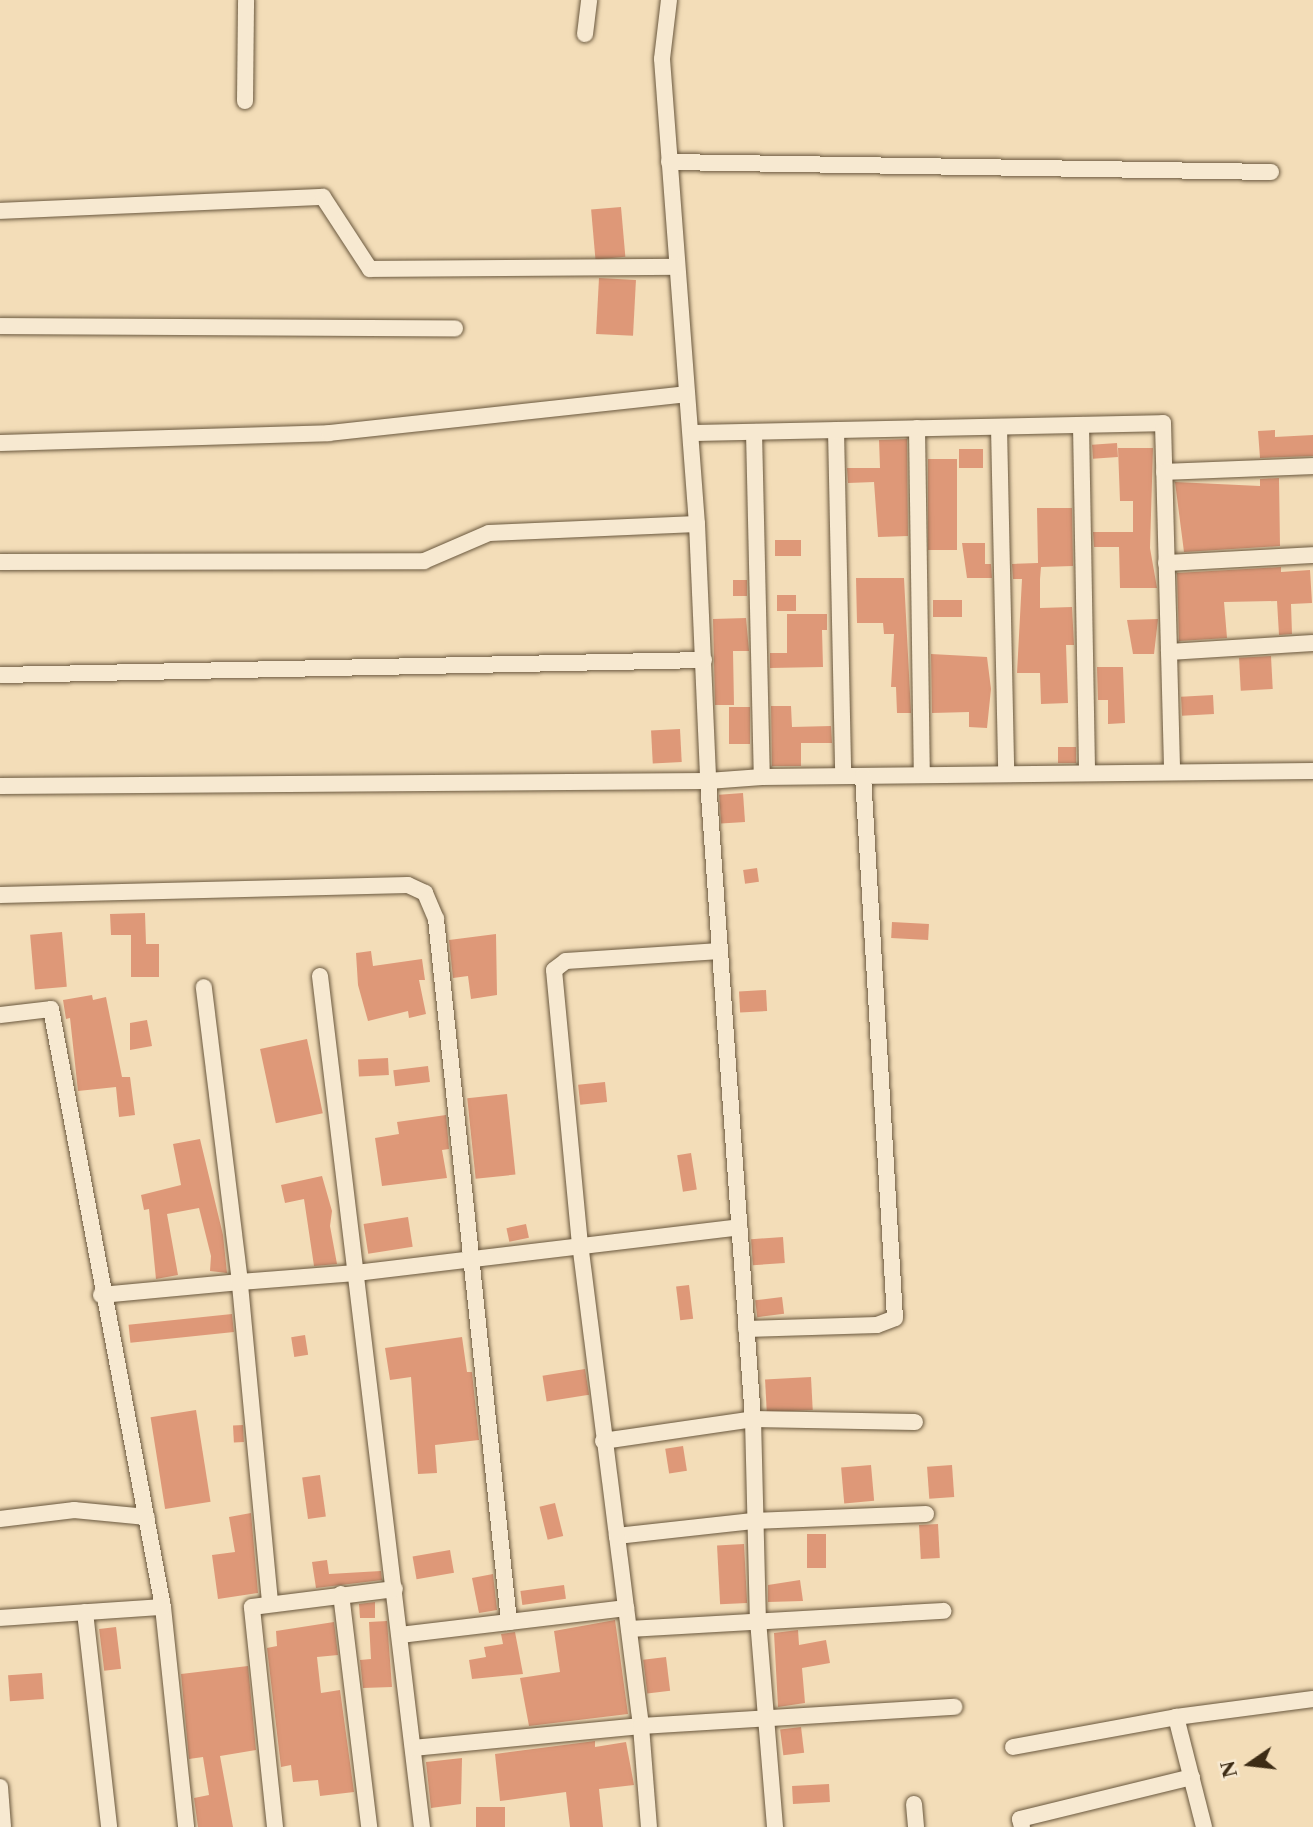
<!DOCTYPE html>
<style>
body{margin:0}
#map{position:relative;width:1313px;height:1827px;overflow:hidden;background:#f3ddb8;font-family:"Libre Caslon Text",serif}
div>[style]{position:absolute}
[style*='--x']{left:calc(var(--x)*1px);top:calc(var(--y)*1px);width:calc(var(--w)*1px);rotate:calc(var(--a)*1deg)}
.building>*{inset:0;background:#de9878;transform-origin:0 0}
.roads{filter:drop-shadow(0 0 2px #6a583e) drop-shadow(0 0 2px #6a583e)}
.street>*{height:16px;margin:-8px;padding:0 8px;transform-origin:8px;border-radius:8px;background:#f7e9d1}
span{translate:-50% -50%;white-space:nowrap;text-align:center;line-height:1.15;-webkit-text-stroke:5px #f7e9d1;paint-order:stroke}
.north{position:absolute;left:1215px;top:1729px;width:70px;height:70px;-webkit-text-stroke:5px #f7e9d1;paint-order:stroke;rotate:256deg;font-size:19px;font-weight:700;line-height:28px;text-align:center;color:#3d2c15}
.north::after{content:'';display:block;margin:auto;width:24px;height:32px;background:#3d2c15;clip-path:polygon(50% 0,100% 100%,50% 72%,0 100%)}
</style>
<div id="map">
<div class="building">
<div style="left:621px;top:207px;width:50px;height:30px;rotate:85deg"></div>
<div style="left:599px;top:278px;width:37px;height:56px;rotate:3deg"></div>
<div style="clip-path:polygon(1275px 430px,1275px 437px,1313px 435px,1313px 456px,1260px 458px,1258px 431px)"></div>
<div style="clip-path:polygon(907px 439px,908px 536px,878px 537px,874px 482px,848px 483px,847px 468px,880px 468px,879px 440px)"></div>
<div style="left:1117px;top:443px;width:14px;height:25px;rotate:86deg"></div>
<div style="clip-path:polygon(1118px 448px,1153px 448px,1150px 548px,1157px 588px,1120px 588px,1119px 547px,1094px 547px,1093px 532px,1133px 532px,1133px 501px,1120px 501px)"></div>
<div style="left:959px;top:449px;width:24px;height:19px"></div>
<div style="left:928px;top:459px;width:29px;height:91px"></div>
<div style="clip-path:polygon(1279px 478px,1280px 546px,1184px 552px,1175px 482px,1260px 486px,1260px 479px)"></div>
<div style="clip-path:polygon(1037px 508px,1072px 508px,1073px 566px,1041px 567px,1040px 579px,1040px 608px,1072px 607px,1074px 645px,1066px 645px,1068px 703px,1041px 704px,1040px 673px,1017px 673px,1022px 579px,1013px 579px,1012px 564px,1038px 563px)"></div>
<div style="left:775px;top:540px;width:26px;height:16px"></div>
<div style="clip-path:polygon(962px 543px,985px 543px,985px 564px,991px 564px,992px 578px,967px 578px)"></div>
<div style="clip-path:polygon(1281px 567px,1281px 572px,1310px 570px,1312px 603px,1291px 604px,1292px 634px,1279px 635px,1277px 601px,1224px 602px,1227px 638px,1179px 641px,1177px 573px)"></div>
<div style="clip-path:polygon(856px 578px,904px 578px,911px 713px,897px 713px,896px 687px,891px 687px,894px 634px,884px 634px,883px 623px,857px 623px)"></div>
<div style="left:733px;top:580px;width:14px;height:16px"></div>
<div style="left:777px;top:595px;width:19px;height:16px"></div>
<div style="left:933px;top:600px;width:29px;height:17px"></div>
<div style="clip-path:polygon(787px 614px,827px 614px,827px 630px,822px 630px,823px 667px,770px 668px,770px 653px,787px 653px)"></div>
<div style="clip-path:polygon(746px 618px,749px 651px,733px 651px,734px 705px,715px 705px,713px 619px)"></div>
<div style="clip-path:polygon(1158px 619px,1154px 654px,1133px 654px,1127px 620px)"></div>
<div style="clip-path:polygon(931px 654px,987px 657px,991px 689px,987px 728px,969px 727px,969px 712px,932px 713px)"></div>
<div style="left:1271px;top:656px;width:33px;height:32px;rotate:87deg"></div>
<div style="clip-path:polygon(1097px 667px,1123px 667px,1125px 723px,1108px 724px,1108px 700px,1098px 700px)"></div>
<div style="left:1213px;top:695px;width:19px;height:32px;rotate:87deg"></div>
<div style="clip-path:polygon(771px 706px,791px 706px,792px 727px,831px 726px,832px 743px,801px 743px,801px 766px,772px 766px)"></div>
<div style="left:729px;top:707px;width:21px;height:37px"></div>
<div style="left:680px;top:729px;width:33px;height:29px;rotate:87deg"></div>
<div style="left:1058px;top:747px;width:18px;height:16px"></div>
<div style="left:743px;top:793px;width:29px;height:24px;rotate:86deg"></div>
<div style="left:757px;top:868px;width:14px;height:14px;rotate:82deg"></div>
<div style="clip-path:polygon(145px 913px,146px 944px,159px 944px,159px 977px,131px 977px,131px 935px,111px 935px,110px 914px)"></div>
<div style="left:892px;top:922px;width:37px;height:16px;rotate:3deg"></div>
<div style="left:62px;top:932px;width:55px;height:32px;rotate:85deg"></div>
<div style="clip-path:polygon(496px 934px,497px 995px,471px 999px,468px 976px,453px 978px,449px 940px)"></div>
<div style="clip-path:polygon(371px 951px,373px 966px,422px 959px,425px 980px,419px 980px,426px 1014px,409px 1018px,408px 1011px,368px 1021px,358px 985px,356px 953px)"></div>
<div style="left:766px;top:990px;width:21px;height:27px;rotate:87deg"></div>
<div style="clip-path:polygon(92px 995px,93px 1000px,106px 997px,122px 1077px,130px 1077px,135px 1115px,119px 1117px,116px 1087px,78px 1091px,70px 1018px,66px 1019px,63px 1000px)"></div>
<div style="clip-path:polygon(147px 1020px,152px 1046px,130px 1050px,130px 1023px)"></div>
<div style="left:307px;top:1039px;width:76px;height:48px;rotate:78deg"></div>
<div style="left:388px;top:1058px;width:17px;height:30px;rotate:87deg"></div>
<div style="left:428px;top:1066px;width:16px;height:35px;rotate:83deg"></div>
<div style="left:605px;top:1082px;width:20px;height:27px;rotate:84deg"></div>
<div style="left:507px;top:1094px;width:81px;height:40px;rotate:84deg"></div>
<div style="clip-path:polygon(446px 1115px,449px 1149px,442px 1150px,447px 1178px,382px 1186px,375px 1138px,399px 1134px,397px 1122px)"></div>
<div style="clip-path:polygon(200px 1139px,223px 1235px,227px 1273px,210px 1271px,211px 1256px,199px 1208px,167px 1214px,178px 1275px,156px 1279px,149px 1209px,144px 1210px,141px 1195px,181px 1185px,173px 1144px)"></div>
<div style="left:691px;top:1153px;width:37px;height:14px;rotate:81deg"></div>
<div style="clip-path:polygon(322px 1176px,332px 1211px,330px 1226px,337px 1264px,314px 1266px,304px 1199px,285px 1203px,281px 1185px)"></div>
<div style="left:408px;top:1217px;width:30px;height:45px;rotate:81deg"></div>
<div style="left:526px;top:1224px;width:14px;height:20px;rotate:78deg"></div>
<div style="left:783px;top:1237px;width:26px;height:32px;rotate:86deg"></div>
<div style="left:689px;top:1285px;width:34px;height:13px;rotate:83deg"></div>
<div style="left:782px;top:1297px;width:17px;height:27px;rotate:83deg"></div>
<div style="left:232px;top:1314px;width:18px;height:104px;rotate:84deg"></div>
<div style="left:305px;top:1335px;width:20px;height:14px;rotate:81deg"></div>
<div style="clip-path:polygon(462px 1337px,467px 1372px,472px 1372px,479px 1440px,435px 1445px,437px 1473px,418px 1474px,411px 1377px,390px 1380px,385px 1348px)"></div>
<div style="left:585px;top:1369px;width:26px;height:43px;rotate:81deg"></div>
<div style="left:811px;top:1377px;width:33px;height:46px;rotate:87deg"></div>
<div style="left:196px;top:1410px;width:93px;height:46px;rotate:81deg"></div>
<div style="left:243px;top:1425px;width:17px;height:10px;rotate:87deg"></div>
<div style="left:683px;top:1446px;width:25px;height:18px;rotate:81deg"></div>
<div style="left:871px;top:1465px;width:36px;height:30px;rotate:85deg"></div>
<div style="left:952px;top:1465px;width:32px;height:25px;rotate:86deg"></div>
<div style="left:320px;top:1475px;width:42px;height:18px;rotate:82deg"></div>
<div style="left:555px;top:1503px;width:34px;height:16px;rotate:76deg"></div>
<div style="clip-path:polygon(251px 1513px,258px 1593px,218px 1599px,212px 1555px,235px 1552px,229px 1517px)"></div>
<div style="left:938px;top:1524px;width:34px;height:19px;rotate:87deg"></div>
<div style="left:807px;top:1534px;width:19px;height:34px"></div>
<div style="left:744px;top:1544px;width:59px;height:27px;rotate:87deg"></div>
<div style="left:450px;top:1550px;width:23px;height:38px;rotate:80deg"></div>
<div style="clip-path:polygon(327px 1560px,329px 1574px,381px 1571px,382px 1580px,316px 1588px,312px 1562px)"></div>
<div style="clip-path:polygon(493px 1574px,497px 1610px,479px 1613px,472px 1578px)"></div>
<div style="clip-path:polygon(800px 1580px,803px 1601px,768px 1602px,768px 1585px)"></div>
<div style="left:564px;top:1585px;width:14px;height:44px;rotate:82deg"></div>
<div style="clip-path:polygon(375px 1602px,375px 1618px,360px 1618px,359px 1604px)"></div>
<div style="clip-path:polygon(615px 1620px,628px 1714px,529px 1726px,520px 1678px,560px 1672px,554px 1631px)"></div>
<div style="clip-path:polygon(387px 1621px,392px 1687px,363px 1688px,360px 1660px,371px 1659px,369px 1622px)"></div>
<div style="clip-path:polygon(334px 1622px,338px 1655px,317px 1657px,321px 1693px,340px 1690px,354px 1792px,320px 1796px,318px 1780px,293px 1782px,291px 1765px,281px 1767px,267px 1648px,277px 1646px,276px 1631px)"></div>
<div style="left:116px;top:1627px;width:42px;height:17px;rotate:83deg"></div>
<div style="clip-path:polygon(798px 1630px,799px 1645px,826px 1640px,830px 1663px,802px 1668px,805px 1703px,778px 1707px,774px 1633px)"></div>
<div style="clip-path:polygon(515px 1632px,523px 1674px,472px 1679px,469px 1660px,486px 1657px,484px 1647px,503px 1644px,501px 1634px)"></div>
<div style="left:666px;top:1657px;width:34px;height:23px;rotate:83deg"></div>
<div style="clip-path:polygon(248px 1666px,256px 1750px,220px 1756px,233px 1827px,198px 1827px,194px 1798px,209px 1795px,203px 1757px,189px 1759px,181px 1674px)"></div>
<div style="left:42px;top:1673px;width:26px;height:34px;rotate:86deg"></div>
<div style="left:801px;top:1727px;width:26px;height:21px;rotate:83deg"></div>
<div style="clip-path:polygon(595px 1741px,595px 1747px,626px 1742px,634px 1785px,599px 1789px,603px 1827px,570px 1827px,566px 1792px,500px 1801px,495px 1754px)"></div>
<div style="clip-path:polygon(462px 1758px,461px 1804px,431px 1808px,426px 1762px)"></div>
<div style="left:829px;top:1784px;width:18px;height:37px;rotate:87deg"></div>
<div style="left:505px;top:1807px;width:20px;height:29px;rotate:90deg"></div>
</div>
<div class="roads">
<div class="street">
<div style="--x:669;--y:0;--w:59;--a:96.8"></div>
<div style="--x:662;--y:59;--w:466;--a:85.7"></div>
<div style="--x:697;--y:524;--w:257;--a:87.5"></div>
<div style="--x:708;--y:781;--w:640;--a:85.97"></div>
<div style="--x:753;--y:1419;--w:201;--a:88.6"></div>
<div style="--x:758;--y:1620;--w:208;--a:85.3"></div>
<div style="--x:585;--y:34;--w:34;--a:-83"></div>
<div style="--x:245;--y:101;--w:101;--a:-89.4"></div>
<div style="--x:669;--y:162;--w:602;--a:0.95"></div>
<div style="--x:0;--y:211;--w:323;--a:-2.5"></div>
<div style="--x:323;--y:197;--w:86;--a:56.9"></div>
<div style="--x:370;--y:269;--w:307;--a:-0.4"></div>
<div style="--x:0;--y:326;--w:455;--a:0.3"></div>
<div style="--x:1081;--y:425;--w:348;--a:89"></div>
<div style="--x:999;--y:427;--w:347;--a:88.8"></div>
<div style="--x:917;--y:428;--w:347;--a:89.2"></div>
<div style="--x:836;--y:430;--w:346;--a:88.8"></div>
<div style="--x:754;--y:432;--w:345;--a:88.7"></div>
<div style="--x:691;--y:433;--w:472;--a:-1.2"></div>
<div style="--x:1163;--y:423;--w:349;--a:88.5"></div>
<div style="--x:0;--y:443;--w:329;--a:-1.7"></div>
<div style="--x:329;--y:433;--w:360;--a:-6.2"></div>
<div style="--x:1164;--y:472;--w:149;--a:-2.3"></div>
<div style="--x:0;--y:562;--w:424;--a:-0.1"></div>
<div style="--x:424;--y:561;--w:71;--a:-23.3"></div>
<div style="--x:489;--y:533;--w:208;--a:-2.5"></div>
<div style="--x:1166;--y:563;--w:147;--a:-3.1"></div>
<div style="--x:1169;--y:652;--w:144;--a:-3.6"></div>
<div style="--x:0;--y:675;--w:704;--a:-1.22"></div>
<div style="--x:0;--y:786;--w:708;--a:-0.4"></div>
<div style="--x:708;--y:781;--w:54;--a:-4.2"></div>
<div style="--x:762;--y:777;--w:551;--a:-0.62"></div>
<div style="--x:0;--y:895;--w:408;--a:-1.4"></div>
<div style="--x:408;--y:885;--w:19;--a:25"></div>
<div style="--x:425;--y:893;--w:28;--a:67"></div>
<div style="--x:436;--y:919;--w:707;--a:84.07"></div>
<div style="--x:320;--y:976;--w:857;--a:83.17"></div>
<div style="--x:0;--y:1015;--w:51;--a:-6.7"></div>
<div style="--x:51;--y:1009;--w:608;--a:79.39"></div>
<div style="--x:163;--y:1607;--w:221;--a:84"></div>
<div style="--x:101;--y:1295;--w:140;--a:-5.3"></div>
<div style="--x:240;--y:1282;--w:297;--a:-97"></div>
<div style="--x:746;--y:1329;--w:131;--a:-1.7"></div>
<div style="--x:877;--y:1325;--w:19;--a:-21"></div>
<div style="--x:895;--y:1318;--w:543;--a:-93.38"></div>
<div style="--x:603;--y:1441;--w:152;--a:-8.3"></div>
<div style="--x:753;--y:1419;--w:162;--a:1.1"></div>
<div style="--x:926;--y:1514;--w:173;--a:177.7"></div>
<div style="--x:753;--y:1521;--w:137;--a:173.7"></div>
<div style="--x:617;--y:1536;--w:192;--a:82.8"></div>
<div style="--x:641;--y:1726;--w:314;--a:-3.5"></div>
<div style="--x:0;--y:1519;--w:75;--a:-6.9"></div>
<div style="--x:74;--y:1510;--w:73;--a:5.5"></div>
<div style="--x:617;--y:1536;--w:293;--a:-97.2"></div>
<div style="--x:580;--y:1245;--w:276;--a:-95.4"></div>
<div style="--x:554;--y:970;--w:15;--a:-37"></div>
<div style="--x:566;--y:961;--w:154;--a:-3.7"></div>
<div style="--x:341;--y:1594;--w:235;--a:83.1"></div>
<div style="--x:270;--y:1602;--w:321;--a:-95.4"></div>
<div style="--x:240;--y:1282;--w:116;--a:-4.4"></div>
<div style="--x:356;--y:1273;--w:386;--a:-6.8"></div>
<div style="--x:85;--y:1612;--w:216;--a:83.6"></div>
<div style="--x:0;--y:1618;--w:163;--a:-3.9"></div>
<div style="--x:629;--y:1629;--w:315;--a:-3.3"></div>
<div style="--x:400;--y:1635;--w:228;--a:-6.8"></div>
<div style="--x:1176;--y:1717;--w:114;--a:75.7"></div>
<div style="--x:1013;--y:1747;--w:166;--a:-10.4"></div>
<div style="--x:1176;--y:1717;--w:138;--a:-7.5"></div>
<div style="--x:413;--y:1748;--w:229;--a:-5.5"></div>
<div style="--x:641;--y:1726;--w:101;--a:85.5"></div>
<div style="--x:0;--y:1787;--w:40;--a:85.7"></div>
<div style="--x:914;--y:1804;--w:23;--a:85"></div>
<div style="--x:275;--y:1827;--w:221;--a:-96"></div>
<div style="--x:252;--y:1607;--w:144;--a:-7.2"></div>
<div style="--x:1022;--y:1827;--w:8;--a:-104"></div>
<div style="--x:1020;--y:1819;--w:177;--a:-13.7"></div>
</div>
</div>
<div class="north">N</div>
</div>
